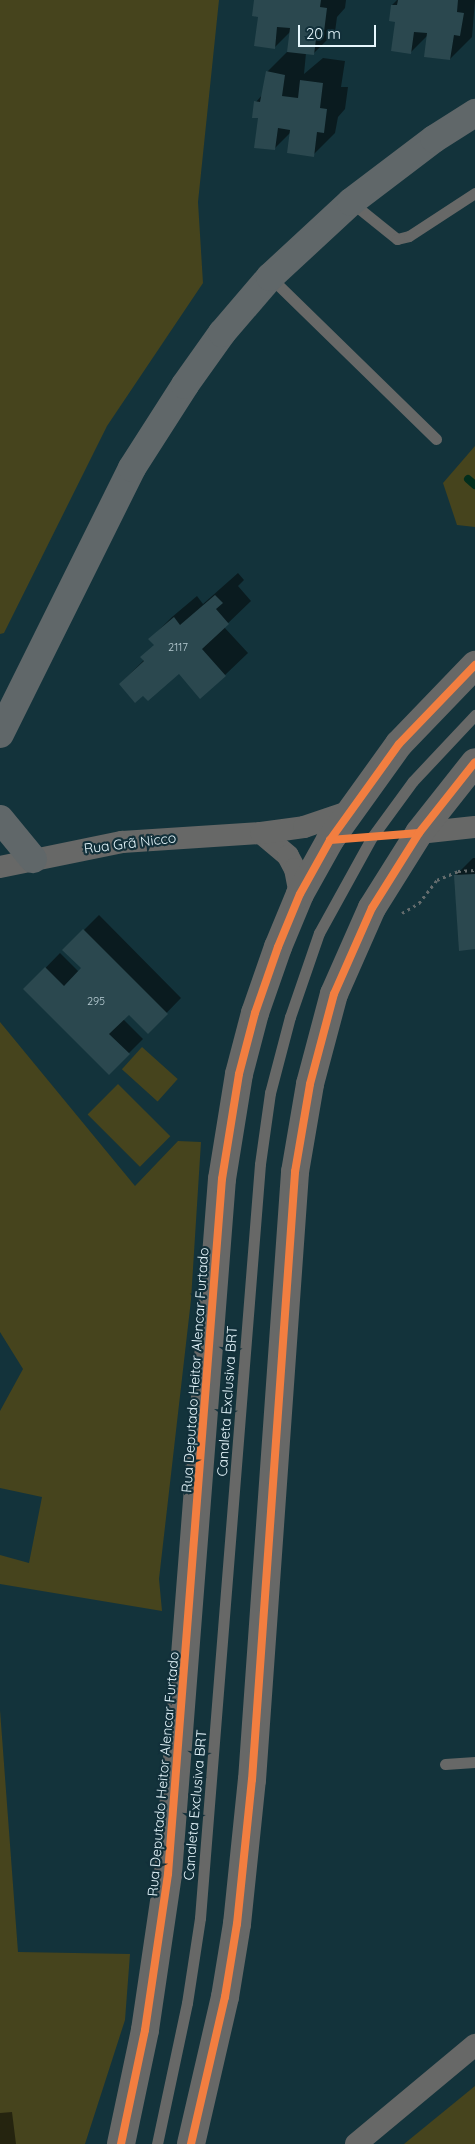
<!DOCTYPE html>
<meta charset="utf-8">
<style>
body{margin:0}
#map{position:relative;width:475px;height:2144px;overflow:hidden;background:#13333b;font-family:Quicksand,sans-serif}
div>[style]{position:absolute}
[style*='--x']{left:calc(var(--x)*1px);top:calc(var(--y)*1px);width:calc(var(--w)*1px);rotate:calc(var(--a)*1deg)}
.green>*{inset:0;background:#46441d;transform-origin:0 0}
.shadow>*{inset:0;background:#0007}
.stream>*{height:8px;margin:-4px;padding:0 4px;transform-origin:4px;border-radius:4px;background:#022e1d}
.building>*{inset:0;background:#2b484f}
.path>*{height:3px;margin-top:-1.5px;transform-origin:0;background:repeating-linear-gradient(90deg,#646c6d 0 2.5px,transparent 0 6.5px)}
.service>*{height:11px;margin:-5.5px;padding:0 5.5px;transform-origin:5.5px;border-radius:5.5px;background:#676867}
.minor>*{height:22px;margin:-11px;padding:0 11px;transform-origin:11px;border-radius:11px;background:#676867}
.tertiary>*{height:28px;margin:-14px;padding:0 14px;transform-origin:14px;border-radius:14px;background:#676867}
.primary>*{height:28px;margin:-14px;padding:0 14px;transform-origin:14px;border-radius:14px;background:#606769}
.cycleway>*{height:8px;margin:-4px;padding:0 4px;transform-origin:4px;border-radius:4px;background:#f27e40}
span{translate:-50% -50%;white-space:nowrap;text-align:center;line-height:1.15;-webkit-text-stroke:4.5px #12303a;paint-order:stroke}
.number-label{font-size:11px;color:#b7cbd2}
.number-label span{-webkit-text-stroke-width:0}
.street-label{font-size:14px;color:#e6f7fd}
.scale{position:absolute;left:298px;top:25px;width:78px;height:22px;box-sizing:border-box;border:2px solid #e6f7fd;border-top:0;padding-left:6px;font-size:15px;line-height:18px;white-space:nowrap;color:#e6f7fd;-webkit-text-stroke:4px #12303a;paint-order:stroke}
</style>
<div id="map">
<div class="green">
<div style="clip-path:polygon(0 0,219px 0,198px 202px,203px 283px,107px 426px,4px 633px,0 634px)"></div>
<div style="clip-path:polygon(475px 446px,475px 527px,457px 525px,443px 483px)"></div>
<div style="clip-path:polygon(0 1022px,135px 1186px,178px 1141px,201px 1142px,191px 1300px,159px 1579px,162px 1611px,0 1584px,0 1555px,29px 1563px,42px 1497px,0 1488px,0 1411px,23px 1369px,0 1332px)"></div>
<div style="left:142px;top:1047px;width:48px;height:30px;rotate:42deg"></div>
<div style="left:118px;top:1084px;width:74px;height:43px;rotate:45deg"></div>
<div style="clip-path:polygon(0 1710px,18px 1952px,130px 1954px,125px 2020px,85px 2144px,0 2144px)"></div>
<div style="clip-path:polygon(475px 2086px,475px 2144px,404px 2144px)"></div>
</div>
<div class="shadow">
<div style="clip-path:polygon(256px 0,346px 0,345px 8px,337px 17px,335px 32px,313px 54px,306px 53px,304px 74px,323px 58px,345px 61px,341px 87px,348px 87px,345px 109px,338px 117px,335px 133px,313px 155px,291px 132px,274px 149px,260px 117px,256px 102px,263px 94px,267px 72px,289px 50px,291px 31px,274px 48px)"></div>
<div style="clip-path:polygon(397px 0,475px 0,472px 37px,450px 59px,428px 35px,411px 52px,392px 5px)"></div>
<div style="clip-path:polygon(238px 573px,244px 580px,238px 586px,251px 601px,224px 627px,248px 653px,225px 675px,179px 673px,143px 694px,120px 684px,144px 660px,155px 645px,150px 639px,172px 617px,197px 596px,203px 604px)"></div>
<div style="clip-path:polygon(473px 858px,475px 858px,475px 948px,455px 876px)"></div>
<div style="clip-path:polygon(99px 915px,181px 998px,148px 1032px,129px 1013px,123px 1019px,143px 1039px,109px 1073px,25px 989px,60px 953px,79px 972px,83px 968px,64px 950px)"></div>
<div style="clip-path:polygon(12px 2112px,16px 2144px,0 2144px,0 2113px)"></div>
</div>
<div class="stream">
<div style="--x:468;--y:479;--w:9;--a:41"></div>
</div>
<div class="building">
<div style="clip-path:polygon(254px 0,321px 0,320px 7px,327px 8px,324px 32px,317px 31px,314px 55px,287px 52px,290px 28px,277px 27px,275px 49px,254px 46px,258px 17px,252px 16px)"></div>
<div style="clip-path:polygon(398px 0,458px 0,457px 12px,464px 13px,460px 36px,454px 35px,450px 60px,424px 57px,427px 33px,414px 32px,411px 54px,391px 51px,395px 22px,389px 21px,391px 5px,397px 5px)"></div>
<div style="clip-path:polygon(266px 71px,285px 75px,282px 96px,298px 98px,300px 80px,323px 83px,320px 108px,327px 109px,324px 133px,317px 132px,314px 157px,287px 153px,290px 130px,278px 128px,275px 150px,254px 148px,258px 118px,252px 118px,254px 101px,260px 102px)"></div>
<div style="clip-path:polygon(215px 595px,223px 603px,216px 609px,229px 624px,202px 649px,226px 676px,200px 699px,179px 674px,148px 701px,143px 696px,135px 703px,119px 684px,144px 661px,140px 657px,154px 645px,148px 639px,174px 617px,180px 625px)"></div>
<div style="clip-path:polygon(475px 874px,475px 949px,459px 951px,454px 875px)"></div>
<div style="clip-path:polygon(83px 929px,168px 1014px,148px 1034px,129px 1015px,109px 1034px,130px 1054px,109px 1075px,23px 989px,45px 967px,64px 986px,81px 968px,62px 950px)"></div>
</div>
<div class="path">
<div style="--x:402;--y:913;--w:20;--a:-30"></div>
<div style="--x:419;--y:903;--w:29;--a:-52"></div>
<div style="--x:437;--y:880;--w:23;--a:-23"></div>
<div style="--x:458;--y:871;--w:17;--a:-3"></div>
</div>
<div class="service">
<div style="--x:351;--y:202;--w:59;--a:38.8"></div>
<div style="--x:397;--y:239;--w:12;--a:-14"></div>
<div style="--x:409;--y:236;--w:79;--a:-33.1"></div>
<div style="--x:270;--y:277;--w:232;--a:44.3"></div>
<div style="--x:445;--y:1764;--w:30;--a:-4"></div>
<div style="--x:157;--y:2144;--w:144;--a:-78"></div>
<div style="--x:187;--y:2003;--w:86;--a:-81.3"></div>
<div style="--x:200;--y:1918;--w:756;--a:-85.45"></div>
<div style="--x:260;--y:1164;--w:72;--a:-82"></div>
<div style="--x:270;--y:1093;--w:79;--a:-75.3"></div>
<div style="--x:290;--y:1017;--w:89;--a:-71"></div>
<div style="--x:319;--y:933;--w:110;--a:-61.1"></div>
<div style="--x:372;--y:837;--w:69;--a:-53.8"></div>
<div style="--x:413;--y:781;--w:91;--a:-46.8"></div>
</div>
<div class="minor">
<div style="--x:261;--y:833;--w:35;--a:40"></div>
<div style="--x:288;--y:856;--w:15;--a:62"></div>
<div style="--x:295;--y:869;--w:25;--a:79"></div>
<div style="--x:419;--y:833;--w:56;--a:-6.1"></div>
<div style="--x:0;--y:867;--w:125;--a:-11.6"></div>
<div style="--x:122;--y:842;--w:139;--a:-3.7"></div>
<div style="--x:261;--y:833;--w:43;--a:-7.9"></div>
<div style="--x:304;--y:827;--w:46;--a:-18.8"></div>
<div style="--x:356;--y:2144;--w:155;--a:-39.8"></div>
</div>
<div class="tertiary">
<div style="--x:121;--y:2144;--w:116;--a:-78.1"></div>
<div style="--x:145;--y:2030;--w:158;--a:-81.6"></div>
<div style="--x:168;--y:1874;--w:697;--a:-85.56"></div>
<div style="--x:222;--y:1179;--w:106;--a:-80.8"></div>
<div style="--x:239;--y:1074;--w:63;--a:-75.3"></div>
<div style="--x:255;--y:1013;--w:70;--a:-70.8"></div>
<div style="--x:278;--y:947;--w:57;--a:-67.5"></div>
<div style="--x:300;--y:894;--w:62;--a:-60.9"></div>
<div style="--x:330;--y:840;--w:118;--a:-54.3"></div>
<div style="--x:399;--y:744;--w:110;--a:-46.1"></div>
<div style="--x:191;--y:2144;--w:151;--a:-77"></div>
<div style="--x:225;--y:1997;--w:74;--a:-80.7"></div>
<div style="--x:237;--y:1924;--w:145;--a:-84.1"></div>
<div style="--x:252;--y:1780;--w:610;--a:-85.95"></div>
<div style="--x:295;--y:1172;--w:89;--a:-80.3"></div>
<div style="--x:310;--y:1084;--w:93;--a:-75.1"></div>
<div style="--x:334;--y:994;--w:94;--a:-66.2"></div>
<div style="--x:372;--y:908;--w:89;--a:-57.9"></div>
<div style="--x:419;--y:833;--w:90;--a:-51.7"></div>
</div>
<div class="primary">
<div style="--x:0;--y:734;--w:297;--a:-63.6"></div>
<div style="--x:132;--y:468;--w:98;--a:-57.4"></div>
<div style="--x:185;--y:385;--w:64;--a:-54.6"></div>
<div style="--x:222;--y:333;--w:74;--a:-49.4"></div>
<div style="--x:270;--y:277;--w:110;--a:-42.8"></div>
<div style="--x:351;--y:202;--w:104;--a:-37.2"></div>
<div style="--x:434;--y:139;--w:49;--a:-32.4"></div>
<div style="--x:0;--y:819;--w:52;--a:50.5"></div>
</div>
<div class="cycleway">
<div style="--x:330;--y:840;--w:89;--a:-4.5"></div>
<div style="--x:121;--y:2144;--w:116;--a:-78.1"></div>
<div style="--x:145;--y:2030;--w:158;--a:-81.6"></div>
<div style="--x:168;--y:1874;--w:697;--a:-85.56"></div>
<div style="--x:222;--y:1179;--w:106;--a:-80.8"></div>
<div style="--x:239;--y:1074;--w:63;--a:-75.3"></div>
<div style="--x:255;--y:1013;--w:70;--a:-70.8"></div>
<div style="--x:278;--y:947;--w:57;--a:-67.5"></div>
<div style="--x:300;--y:894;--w:62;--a:-60.9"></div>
<div style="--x:330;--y:840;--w:118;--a:-54.3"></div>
<div style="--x:399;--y:744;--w:110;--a:-46.1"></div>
<div style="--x:191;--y:2144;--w:151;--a:-77"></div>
<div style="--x:225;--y:1997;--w:74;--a:-80.7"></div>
<div style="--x:237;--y:1924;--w:145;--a:-84.1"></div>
<div style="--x:252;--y:1780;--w:610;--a:-85.95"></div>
<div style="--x:295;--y:1172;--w:89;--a:-80.3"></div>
<div style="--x:310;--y:1084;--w:93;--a:-75.1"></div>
<div style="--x:334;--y:994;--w:94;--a:-66.2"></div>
<div style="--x:372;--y:908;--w:89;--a:-57.9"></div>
<div style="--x:419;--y:833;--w:90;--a:-51.7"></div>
</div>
<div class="number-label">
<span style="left:178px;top:647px">2117</span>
<span style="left:96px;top:1001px">295</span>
</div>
<div class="street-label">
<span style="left:130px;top:843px;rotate:-7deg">Rua Grã Nicco</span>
<span style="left:195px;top:1370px;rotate:-86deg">Rua Deputado Heitor Alencar Furtado</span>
<span style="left:227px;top:1401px;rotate:-86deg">Canaleta Exclusiva BRT</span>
<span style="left:163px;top:1774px;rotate:-85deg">Rua Deputado Heitor Alencar Furtado</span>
<span style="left:195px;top:1805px;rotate:-85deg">Canaleta Exclusiva BRT</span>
</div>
<div class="scale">20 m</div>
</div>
